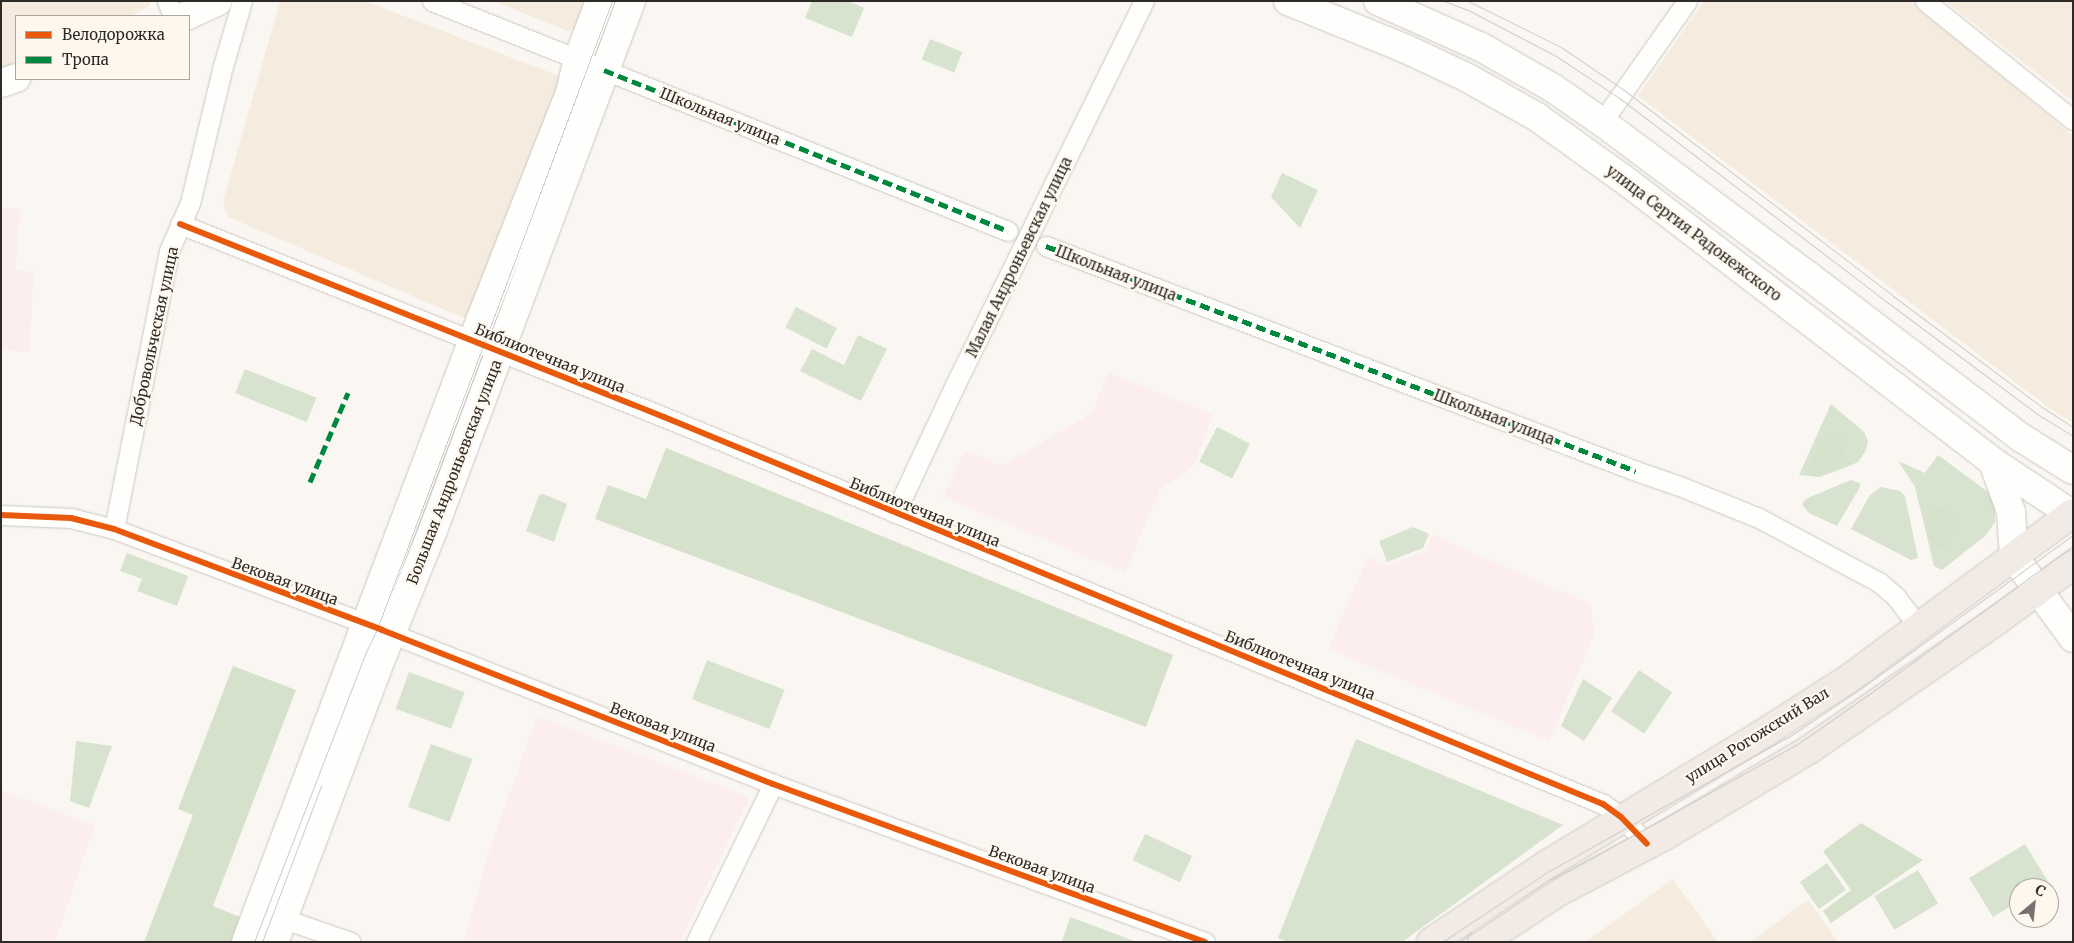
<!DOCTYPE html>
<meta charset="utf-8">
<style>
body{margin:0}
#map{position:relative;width:2074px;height:943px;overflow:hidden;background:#faf6f1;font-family:Merriweather,serif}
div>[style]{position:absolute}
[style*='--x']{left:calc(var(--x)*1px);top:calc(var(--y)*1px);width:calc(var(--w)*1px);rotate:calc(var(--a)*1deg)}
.commercial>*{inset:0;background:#f5ecdf}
.education>*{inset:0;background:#fceeef}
.green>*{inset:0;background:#d8e3cf;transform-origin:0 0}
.forest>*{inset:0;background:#d6e1cc}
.roads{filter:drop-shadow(0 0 1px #cbc8c4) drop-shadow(0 0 1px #cbc8c4)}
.street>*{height:19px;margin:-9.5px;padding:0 9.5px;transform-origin:9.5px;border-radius:9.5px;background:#fefefd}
.secondary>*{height:28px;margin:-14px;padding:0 14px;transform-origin:14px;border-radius:14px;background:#fefefd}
.primary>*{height:28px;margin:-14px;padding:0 14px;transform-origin:14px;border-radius:14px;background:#f2eae5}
.tram>*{height:1px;margin:-0.5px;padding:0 0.5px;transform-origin:0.5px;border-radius:0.5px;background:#d0cecc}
.quiet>*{height:5px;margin-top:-2.5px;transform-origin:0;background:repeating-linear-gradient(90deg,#00873e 0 10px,transparent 0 15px)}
.cycleway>*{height:6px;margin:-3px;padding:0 3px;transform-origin:3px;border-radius:3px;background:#e8590c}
span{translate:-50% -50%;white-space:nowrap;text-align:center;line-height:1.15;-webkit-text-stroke:4.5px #fef7ed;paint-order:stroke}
.street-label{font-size:15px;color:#2d2a27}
.frame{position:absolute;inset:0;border:2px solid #2d2a27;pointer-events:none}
.legend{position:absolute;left:15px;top:15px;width:175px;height:65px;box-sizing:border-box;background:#fef7ed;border:1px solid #aaa59e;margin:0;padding:6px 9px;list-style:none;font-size:15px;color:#2d2a27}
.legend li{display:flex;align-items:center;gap:10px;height:25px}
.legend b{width:25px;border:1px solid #aaa59e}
.north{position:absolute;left:2009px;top:878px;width:50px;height:50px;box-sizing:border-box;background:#fef7ed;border:1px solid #aaa59e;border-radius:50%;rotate:28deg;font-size:14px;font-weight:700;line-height:20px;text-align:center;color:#2d2a27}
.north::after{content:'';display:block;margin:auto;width:18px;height:22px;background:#75716e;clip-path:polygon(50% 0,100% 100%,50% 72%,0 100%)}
</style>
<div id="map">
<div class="commercial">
<div style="clip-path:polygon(1px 1px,151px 1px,148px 7px,130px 16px,16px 16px,16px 66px,1px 72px)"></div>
<div style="clip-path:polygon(280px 1px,365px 1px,564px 78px,473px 322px,228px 217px,223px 202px)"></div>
<div style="clip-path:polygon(494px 1px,592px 1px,584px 23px,568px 31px)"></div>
<div style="clip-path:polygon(1704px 1px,1912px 1px,2073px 136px,2073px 423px,2048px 407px,1638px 96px)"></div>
<div style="clip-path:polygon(1945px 1px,2073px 1px,2073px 101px,2060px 91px)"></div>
<div style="clip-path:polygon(1673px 879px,1718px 942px,1585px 942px)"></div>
<div style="clip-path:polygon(1808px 900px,1838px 942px,1750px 942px)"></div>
</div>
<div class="education">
<div style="clip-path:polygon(1px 208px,20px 209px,16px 270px,34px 272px,29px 352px,1px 350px)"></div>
<div style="clip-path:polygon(1108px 372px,1213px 415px,1193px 467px,1160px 489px,1125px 573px,943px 497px,965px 450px,1002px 466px,1092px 413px)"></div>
<div style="clip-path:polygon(1432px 535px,1590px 604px,1595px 633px,1549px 741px,1328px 649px,1368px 557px,1387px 565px,1425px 551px)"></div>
<div style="clip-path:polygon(537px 716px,750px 797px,680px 942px,464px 942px,487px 857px)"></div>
<div style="clip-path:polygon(1px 791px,95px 825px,55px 942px,1px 942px)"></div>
</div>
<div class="green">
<div style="clip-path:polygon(812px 1px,848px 1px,864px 8px,852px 37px,805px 18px)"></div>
<div style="left:930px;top:39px;width:35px;height:22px;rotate:22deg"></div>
<div style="clip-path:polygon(1282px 173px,1318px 190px,1300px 228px,1271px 197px)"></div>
<div style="left:796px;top:307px;width:46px;height:23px;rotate:27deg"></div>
<div style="clip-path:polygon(858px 335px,887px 349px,861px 401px,800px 371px,812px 349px,844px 365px)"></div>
<div style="left:245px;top:369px;width:77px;height:26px;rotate:22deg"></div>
<div style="clip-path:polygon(1831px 404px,1864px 432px,1868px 441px,1866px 450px,1858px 462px,1847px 467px,1819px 477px,1799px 475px)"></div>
<div style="left:1217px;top:427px;width:37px;height:39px;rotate:27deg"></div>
<div style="clip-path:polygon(1938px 455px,1988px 492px,1995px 507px,1995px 522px,1986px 535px,1942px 570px,1934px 566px,1915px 487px,1898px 461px,1925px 473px)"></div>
<div style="clip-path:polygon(1851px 480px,1860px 483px,1860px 487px,1837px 526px,1809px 513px,1803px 506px,1803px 502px,1808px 498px)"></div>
<div style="clip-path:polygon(1881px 487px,1900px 491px,1905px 496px,1918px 558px,1911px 560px,1851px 529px,1870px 495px)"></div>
<div style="clip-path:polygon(543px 494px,567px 504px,554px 542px,526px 531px,539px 495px)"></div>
<div style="clip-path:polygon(1413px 527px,1429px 534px,1423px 548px,1387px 562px,1379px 541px)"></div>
<div style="clip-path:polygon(127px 553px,188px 576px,177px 606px,137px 591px,142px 579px,120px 571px)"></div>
<div style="left:707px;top:660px;width:83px;height:42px;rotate:21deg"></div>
<div style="left:1639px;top:670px;width:40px;height:50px;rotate:34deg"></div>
<div style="left:409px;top:672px;width:59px;height:39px;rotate:20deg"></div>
<div style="clip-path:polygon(1583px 679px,1612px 698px,1584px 741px,1561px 726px)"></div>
<div style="clip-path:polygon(1356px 739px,1563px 825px,1402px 942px,1288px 942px,1278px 938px)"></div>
<div style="clip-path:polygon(76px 741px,112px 746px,89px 808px,70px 801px)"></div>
<div style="left:431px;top:744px;width:44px;height:67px;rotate:20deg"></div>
<div style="left:1145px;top:834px;width:52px;height:29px;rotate:25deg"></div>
<div style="clip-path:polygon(2025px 844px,2049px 883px,2041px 888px,2019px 888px,2019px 901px,1993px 917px,1969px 878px)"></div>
<div style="left:1827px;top:863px;width:33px;height:33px;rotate:55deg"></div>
<div style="left:1918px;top:870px;width:39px;height:51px;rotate:59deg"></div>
<div style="clip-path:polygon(1070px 917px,1137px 942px,1062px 942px)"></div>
</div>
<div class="forest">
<div style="clip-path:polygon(1842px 435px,1847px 443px,1841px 463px,1833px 469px,1815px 473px,1809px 467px,1811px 459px,1826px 442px)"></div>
<div style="clip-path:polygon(666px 448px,1173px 655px,1146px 727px,595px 519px,608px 485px,646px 499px)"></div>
<div style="clip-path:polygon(1943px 507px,1948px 511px,1954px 519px,1952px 538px,1945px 548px,1937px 547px,1931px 541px,1926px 524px,1928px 516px)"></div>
<div style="clip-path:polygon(233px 666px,296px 690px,213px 906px,247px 920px,238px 942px,144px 942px,193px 815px,178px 809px)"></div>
<div style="clip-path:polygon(1861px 823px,1923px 860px,1831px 923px,1823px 911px,1851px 890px,1823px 851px)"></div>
</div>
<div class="roads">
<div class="street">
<div style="--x:167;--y:1;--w:16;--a:68"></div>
<div style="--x:432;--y:1;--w:620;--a:21.77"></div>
<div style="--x:1925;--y:1;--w:190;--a:38.8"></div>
<div style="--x:1602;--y:122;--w:148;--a:-54.9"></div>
<div style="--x:180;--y:224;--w:521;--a:21.74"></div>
<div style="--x:664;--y:417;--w:1016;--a:22.4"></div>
<div style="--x:1603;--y:804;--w:22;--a:36"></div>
<div style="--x:1621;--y:817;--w:37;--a:46"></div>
<div style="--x:1046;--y:246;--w:631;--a:20.87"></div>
<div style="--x:1636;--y:471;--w:43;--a:18.9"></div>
<div style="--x:1677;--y:485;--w:88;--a:21.9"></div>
<div style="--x:1759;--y:518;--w:137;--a:28.2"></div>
<div style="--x:1880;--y:583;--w:21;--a:41"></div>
<div style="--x:1896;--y:597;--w:39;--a:53"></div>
<div style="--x:895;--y:513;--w:139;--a:-64.9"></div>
<div style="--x:954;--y:387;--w:430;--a:-63.8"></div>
<div style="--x:1;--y:515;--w:70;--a:2.5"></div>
<div style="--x:71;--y:518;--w:44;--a:14.3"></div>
<div style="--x:114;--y:529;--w:286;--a:20.6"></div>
<div style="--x:382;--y:630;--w:420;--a:21.5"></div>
<div style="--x:773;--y:784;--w:460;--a:20.1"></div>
<div style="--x:114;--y:529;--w:283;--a:-78.8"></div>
<div style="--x:169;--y:251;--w:52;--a:-66.4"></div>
<div style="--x:190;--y:203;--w:141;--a:-76.5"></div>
<div style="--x:223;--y:66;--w:68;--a:-73.7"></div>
<div style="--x:273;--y:912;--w:22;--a:27"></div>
<div style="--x:293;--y:922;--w:61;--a:19"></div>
<div style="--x:696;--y:942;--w:176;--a:-64"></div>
</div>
<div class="secondary">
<div style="--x:1288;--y:1;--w:125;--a:22.1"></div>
<div style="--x:1404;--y:48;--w:68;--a:25.1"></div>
<div style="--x:1466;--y:77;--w:81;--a:29.4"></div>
<div style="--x:1537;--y:117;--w:105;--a:35.7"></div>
<div style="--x:1622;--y:178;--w:467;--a:37.4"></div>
<div style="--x:1993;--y:462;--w:96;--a:33.5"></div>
<div style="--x:1378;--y:1;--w:113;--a:24.1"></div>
<div style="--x:1481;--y:47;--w:83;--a:29.7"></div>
<div style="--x:1553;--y:88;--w:60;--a:34.8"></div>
<div style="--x:1602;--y:122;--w:259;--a:36.7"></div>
<div style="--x:1810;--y:277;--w:264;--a:37.3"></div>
<div style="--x:2020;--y:437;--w:62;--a:31.9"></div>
<div style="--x:186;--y:16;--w:35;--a:-25"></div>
<div style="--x:1;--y:83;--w:16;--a:-18"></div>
<div style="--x:1993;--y:462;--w:53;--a:70.2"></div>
<div style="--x:2011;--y:512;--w:45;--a:86.2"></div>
<div style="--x:2014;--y:557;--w:100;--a:53.9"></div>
<div style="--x:246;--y:942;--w:664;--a:-69.35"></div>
<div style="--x:480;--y:321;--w:245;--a:-68.5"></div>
<div style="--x:570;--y:93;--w:35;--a:-77"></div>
<div style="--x:578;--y:59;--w:62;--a:-69.2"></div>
<div style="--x:274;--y:942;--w:303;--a:-69.3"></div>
<div style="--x:381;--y:659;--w:139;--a:-68"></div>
<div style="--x:433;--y:530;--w:565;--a:-69.48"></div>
</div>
<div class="primary">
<div style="--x:1431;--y:942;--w:138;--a:-33.8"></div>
<div style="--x:1546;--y:865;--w:255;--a:-31.2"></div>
<div style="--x:1764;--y:733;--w:98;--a:-32.6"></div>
<div style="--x:1847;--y:680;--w:281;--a:-36.5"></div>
<div style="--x:1482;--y:942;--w:87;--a:-33.3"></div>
<div style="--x:1555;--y:894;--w:126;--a:-28"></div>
<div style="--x:1666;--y:835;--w:168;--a:-30.8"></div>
<div style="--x:1810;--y:749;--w:229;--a:-34.5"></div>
<div style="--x:1999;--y:619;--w:92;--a:-36.1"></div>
</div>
</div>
<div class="tram">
<div style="--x:1444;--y:1;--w:28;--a:21"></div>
<div style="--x:1470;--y:11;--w:97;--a:27.6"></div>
<div style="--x:1556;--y:56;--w:74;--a:33.5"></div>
<div style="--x:1618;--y:97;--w:338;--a:37.3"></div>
<div style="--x:1887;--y:302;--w:187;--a:36.7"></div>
<div style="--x:2037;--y:414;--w:42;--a:31.4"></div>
<div style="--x:1468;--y:1;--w:104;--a:26.3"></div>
<div style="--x:1561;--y:47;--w:76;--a:34.3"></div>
<div style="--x:1624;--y:90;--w:339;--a:37.4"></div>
<div style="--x:1893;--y:296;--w:186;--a:36.7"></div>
<div style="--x:2042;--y:407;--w:37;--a:33"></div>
<div style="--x:254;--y:942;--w:309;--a:-68.9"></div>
<div style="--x:365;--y:654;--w:28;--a:-64"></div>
<div style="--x:377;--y:629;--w:671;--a:-69.48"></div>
<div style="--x:262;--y:942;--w:167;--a:-69.3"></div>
<div style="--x:1442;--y:942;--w:128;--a:-33.6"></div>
<div style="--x:1549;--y:871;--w:280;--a:-29.3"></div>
<div style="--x:1793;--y:734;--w:81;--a:-33.9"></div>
<div style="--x:1860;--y:689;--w:263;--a:-35.9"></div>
<div style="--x:1459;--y:942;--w:114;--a:-33.6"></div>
<div style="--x:1554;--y:879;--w:280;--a:-29"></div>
<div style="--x:1799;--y:743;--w:80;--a:-34.9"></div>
<div style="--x:1865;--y:697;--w:257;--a:-36"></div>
</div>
<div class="quiet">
<div style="--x:604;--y:70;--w:435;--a:21.7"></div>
<div style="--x:1046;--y:246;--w:631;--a:20.87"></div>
<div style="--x:310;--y:482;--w:97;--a:-66.9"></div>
</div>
<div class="cycleway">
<div style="--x:180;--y:224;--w:521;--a:21.74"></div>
<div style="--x:664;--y:417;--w:1016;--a:22.4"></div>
<div style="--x:1603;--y:804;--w:22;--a:36"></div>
<div style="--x:1621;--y:817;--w:37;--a:46"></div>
<div style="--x:1;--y:515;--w:70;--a:2.5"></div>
<div style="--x:71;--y:518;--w:44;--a:14.3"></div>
<div style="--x:114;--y:529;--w:286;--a:20.6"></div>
<div style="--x:382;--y:630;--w:420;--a:21.5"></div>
<div style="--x:773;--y:784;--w:460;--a:20.1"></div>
</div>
<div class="street-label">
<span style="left:720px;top:116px;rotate:22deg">Школьная улица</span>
<span style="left:1694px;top:233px;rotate:37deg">улица Сергия Радонежского</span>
<span style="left:1019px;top:257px;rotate:-64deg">Малая Андроньевская улица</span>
<span style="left:1116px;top:273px;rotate:21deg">Школьная улица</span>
<span style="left:154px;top:336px;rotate:-78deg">Добровольческая улица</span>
<span style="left:550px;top:358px;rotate:22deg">Библиотечная улица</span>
<span style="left:1494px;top:417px;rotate:21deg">Школьная улица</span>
<span style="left:454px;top:472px;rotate:-69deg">Большая Андроньевская улица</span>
<span style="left:925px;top:512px;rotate:22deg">Библиотечная улица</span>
<span style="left:285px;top:581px;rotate:20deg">Вековая улица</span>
<span style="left:1300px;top:665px;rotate:22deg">Библиотечная улица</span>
<span style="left:663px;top:727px;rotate:21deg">Вековая улица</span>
<span style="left:1757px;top:735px;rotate:-32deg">улица Рогожский Вал</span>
<span style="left:1042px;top:869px;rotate:20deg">Вековая улица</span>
</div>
<div class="frame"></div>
<ul class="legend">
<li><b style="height:6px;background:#e8590c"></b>Велодорожка</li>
<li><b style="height:6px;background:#00873e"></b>Тропа</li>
</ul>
<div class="north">С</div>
</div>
